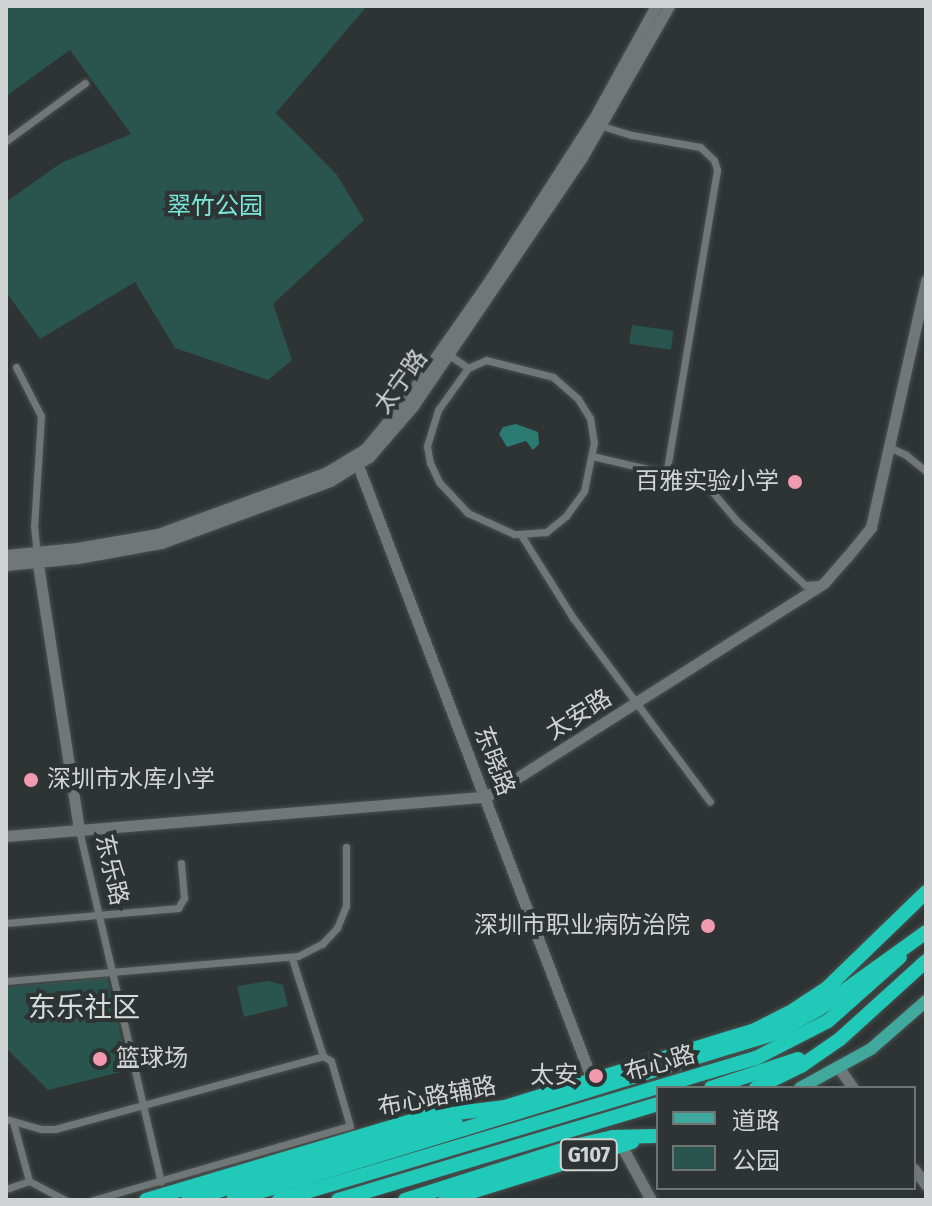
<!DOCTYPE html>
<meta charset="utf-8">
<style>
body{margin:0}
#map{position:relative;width:932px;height:1206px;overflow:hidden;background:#2e3433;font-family:"Fira Sans Condensed","Noto Sans SC",sans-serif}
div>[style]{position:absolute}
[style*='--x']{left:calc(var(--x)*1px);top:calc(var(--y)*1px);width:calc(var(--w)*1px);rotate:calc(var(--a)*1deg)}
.green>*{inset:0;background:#2a554f;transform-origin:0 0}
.water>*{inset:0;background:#2c7b72}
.roads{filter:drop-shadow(0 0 2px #4a4f4e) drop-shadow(0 0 2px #4a4f4e)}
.street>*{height:7px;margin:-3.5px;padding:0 3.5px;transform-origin:3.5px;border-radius:3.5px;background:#717776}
.secondary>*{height:11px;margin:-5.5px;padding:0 5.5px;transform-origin:5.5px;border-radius:5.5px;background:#717776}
.primary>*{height:12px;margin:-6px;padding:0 6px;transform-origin:6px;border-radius:6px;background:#41a89e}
.highway>*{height:14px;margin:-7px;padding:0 7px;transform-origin:7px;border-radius:7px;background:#21c9b9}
.dots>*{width:22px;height:22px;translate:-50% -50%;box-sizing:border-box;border:4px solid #2e3433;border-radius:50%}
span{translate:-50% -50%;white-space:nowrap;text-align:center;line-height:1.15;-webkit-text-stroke:8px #2e3433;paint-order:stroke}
.shield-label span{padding:2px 6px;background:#2e3433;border:2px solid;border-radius:6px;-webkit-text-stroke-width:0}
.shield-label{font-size:22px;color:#d1d4d4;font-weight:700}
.park-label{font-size:24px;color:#77eadb}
.street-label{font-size:24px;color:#d1d4d4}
.poi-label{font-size:24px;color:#d1d4d4}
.right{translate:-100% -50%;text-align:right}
.left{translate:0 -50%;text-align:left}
.quarter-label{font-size:28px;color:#d6dedc}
.frame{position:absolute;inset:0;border:8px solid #d1d4d4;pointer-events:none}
.legend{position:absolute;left:656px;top:1086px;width:260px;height:104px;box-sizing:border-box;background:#2e3433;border:2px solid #6f7473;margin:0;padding:10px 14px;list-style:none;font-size:24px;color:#d1d4d4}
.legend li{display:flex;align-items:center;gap:16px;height:40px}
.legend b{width:40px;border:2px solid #6f7473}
</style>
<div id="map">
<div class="green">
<div style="clip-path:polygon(6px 6px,367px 6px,276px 113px,337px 175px,364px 220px,273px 304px,292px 360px,268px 380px,175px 348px,135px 282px,40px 339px,6px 292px,6px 202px,61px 163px,131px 134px,70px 50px,6px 96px)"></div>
<div style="left:632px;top:325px;width:42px;height:19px;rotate:8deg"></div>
<div style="clip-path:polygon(107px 977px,129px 1070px,48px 1090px,6px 1048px,6px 987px)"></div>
<div style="clip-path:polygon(268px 981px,283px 985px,288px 1006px,244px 1017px,237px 986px)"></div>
</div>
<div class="water">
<div style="clip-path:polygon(516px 424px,538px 432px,539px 444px,533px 450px,526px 441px,507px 447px,499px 434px,503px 427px)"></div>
</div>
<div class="roads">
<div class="street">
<div style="--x:602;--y:126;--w:31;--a:17"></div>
<div style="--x:632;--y:135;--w:69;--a:10"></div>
<div style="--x:700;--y:147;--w:19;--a:43"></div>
<div style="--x:714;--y:160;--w:10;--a:73"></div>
<div style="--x:717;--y:170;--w:308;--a:99.5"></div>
<div style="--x:6;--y:141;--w:98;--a:-36.3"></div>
<div style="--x:449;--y:355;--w:23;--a:34"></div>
<div style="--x:486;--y:360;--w:69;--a:14.2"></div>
<div style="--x:553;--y:377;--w:33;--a:41"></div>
<div style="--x:578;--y:399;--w:22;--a:58"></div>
<div style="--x:590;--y:418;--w:24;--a:81"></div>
<div style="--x:594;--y:442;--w:50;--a:101.5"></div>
<div style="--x:584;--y:491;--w:31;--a:126"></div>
<div style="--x:566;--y:516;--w:26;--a:141"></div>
<div style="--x:546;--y:532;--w:32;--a:176"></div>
<div style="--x:514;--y:534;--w:51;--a:-155.5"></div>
<div style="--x:468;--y:513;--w:42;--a:-133.1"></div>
<div style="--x:439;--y:482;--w:21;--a:-115"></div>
<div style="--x:430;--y:463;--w:17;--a:-100"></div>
<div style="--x:427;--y:446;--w:38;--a:-73"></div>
<div style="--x:438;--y:410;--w:52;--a:-54.5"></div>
<div style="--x:468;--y:368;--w:20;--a:-24"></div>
<div style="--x:16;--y:367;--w:55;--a:63"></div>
<div style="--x:41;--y:416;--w:110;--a:93.6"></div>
<div style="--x:34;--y:526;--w:27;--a:84"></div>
<div style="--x:889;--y:447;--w:19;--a:25"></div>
<div style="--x:906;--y:455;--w:26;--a:39"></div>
<div style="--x:592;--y:456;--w:115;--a:13.1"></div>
<div style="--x:704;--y:482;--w:51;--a:49.8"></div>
<div style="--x:737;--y:521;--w:93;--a:43.3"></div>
<div style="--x:805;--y:585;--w:14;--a:-4"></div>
<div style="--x:521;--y:535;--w:98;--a:57.9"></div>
<div style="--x:573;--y:618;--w:229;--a:53.3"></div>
<div style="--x:79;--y:830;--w:361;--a:76.9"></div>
<div style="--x:6;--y:923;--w:173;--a:-5"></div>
<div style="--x:178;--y:908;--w:12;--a:-59"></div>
<div style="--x:184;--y:898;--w:35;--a:-95"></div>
<div style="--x:6;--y:981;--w:293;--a:-4.9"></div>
<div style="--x:298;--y:956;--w:27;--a:-27"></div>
<div style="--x:322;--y:944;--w:22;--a:-47"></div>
<div style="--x:337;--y:928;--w:24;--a:-68"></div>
<div style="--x:346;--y:906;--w:59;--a:-90"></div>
<div style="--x:6;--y:1119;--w:36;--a:16"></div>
<div style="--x:41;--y:1129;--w:14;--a:0"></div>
<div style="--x:55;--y:1129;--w:278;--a:-15.2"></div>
<div style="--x:13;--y:1122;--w:61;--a:74.8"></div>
<div style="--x:29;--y:1181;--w:41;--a:27.8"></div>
<div style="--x:6;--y:1189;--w:24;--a:-19"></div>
<div style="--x:93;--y:1200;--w:267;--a:-16.1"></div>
<div style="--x:350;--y:1126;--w:68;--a:-106.3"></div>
<div style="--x:331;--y:1061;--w:9;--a:-148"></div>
<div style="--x:323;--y:1056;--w:103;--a:-107.6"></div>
</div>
<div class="secondary">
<div style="--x:356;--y:460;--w:663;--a:69.16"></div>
<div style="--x:6;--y:555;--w:71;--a:-5.6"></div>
<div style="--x:77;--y:548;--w:82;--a:-9.8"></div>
<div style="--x:158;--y:534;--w:180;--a:-20.1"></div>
<div style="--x:327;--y:472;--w:44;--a:-31.2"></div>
<div style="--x:365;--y:449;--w:62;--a:-50.2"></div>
<div style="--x:405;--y:401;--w:150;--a:-55"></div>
<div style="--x:491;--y:278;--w:188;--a:-57.2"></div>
<div style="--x:593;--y:120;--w:130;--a:-61.1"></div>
<div style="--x:37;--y:558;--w:275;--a:81.2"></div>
<div style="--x:6;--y:565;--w:72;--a:-5.6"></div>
<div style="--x:78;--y:558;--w:84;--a:-10.2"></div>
<div style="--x:161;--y:543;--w:180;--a:-20.1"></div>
<div style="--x:330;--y:481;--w:46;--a:-31.6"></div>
<div style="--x:369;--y:457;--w:67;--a:-49.2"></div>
<div style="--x:413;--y:406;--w:299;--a:-55.8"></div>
<div style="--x:581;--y:159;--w:177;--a:-60.1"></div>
<div style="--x:6;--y:836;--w:480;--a:-4.7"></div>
<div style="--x:484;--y:797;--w:16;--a:-27"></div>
<div style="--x:498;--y:790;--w:386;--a:-32.4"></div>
<div style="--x:824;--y:583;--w:35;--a:-49"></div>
<div style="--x:847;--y:557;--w:38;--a:-51"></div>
<div style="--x:871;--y:527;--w:253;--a:-77.4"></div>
<div style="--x:839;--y:1068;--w:24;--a:55"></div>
<div style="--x:621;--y:1145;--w:63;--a:61.4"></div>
<div style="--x:914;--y:1169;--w:20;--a:53"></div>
</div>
<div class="primary">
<div style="--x:800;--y:1088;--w:81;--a:-28.8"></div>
<div style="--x:871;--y:1049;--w:73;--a:-41.1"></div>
</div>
<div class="highway">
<div style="--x:711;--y:1088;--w:92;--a:-18.4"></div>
<div style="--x:756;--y:1088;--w:50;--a:-26.1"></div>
<div style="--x:801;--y:1066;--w:47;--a:-34.7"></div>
<div style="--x:840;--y:1039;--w:116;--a:-42.2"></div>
<div style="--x:146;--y:1200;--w:290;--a:-16.6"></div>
<div style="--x:424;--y:1117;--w:82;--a:-7"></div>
<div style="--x:505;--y:1107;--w:262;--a:-17.1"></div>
<div style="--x:755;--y:1030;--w:38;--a:-27"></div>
<div style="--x:789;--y:1013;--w:45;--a:-33.3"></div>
<div style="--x:827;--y:988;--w:138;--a:-44.1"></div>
<div style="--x:188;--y:1200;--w:261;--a:-16.7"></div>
<div style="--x:438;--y:1125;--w:18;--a:-6"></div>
<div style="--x:233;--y:1200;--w:568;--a:-17.1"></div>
<div style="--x:776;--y:1033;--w:49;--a:-29.2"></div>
<div style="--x:819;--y:1009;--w:132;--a:-35.7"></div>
<div style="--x:279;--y:1200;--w:498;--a:-16.6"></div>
<div style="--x:756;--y:1058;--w:81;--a:-27.2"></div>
<div style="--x:828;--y:1021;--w:96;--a:-41.6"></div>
<div style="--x:338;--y:1200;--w:334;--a:-16.7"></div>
<div style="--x:405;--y:1200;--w:177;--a:-17.7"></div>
<div style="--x:574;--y:1146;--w:40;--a:-13"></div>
<div style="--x:613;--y:1137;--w:42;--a:-1.4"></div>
<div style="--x:445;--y:1200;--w:196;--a:-17.2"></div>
</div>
</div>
<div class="dots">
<div style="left:795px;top:482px;background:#f29aaf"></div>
<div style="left:31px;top:780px;background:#f29aaf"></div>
<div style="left:708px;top:926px;background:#f29aaf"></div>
<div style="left:100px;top:1059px;background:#f29aaf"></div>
<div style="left:596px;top:1076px;background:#f29aaf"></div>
</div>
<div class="shield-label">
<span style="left:589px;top:1155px">G107</span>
</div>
<div class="park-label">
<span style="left:215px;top:207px">翠竹公园</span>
</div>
<div class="street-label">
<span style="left:401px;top:382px;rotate:-54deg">太宁路</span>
<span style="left:579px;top:715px;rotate:-32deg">太安路</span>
<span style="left:494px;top:761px;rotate:69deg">东晓路</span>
<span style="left:111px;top:870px;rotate:77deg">东乐路</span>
<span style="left:660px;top:1064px;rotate:-16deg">布心路</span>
<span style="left:437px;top:1097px;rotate:-11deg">布心路辅路</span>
</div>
<div class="poi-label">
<span class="right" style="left:779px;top:482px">百雅实验小学</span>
<span class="left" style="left:47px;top:780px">深圳市水库小学</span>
<span class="right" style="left:690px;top:926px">深圳市职业病防治院</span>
<span class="left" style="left:116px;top:1059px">篮球场</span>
<span class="right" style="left:578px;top:1076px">太安</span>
</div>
<div class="quarter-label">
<span style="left:84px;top:1008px">东乐社区</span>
</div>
<div class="frame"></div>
<ul class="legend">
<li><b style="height:10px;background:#41a89e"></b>道路</li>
<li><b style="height:22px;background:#2a554f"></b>公园</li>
</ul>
</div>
